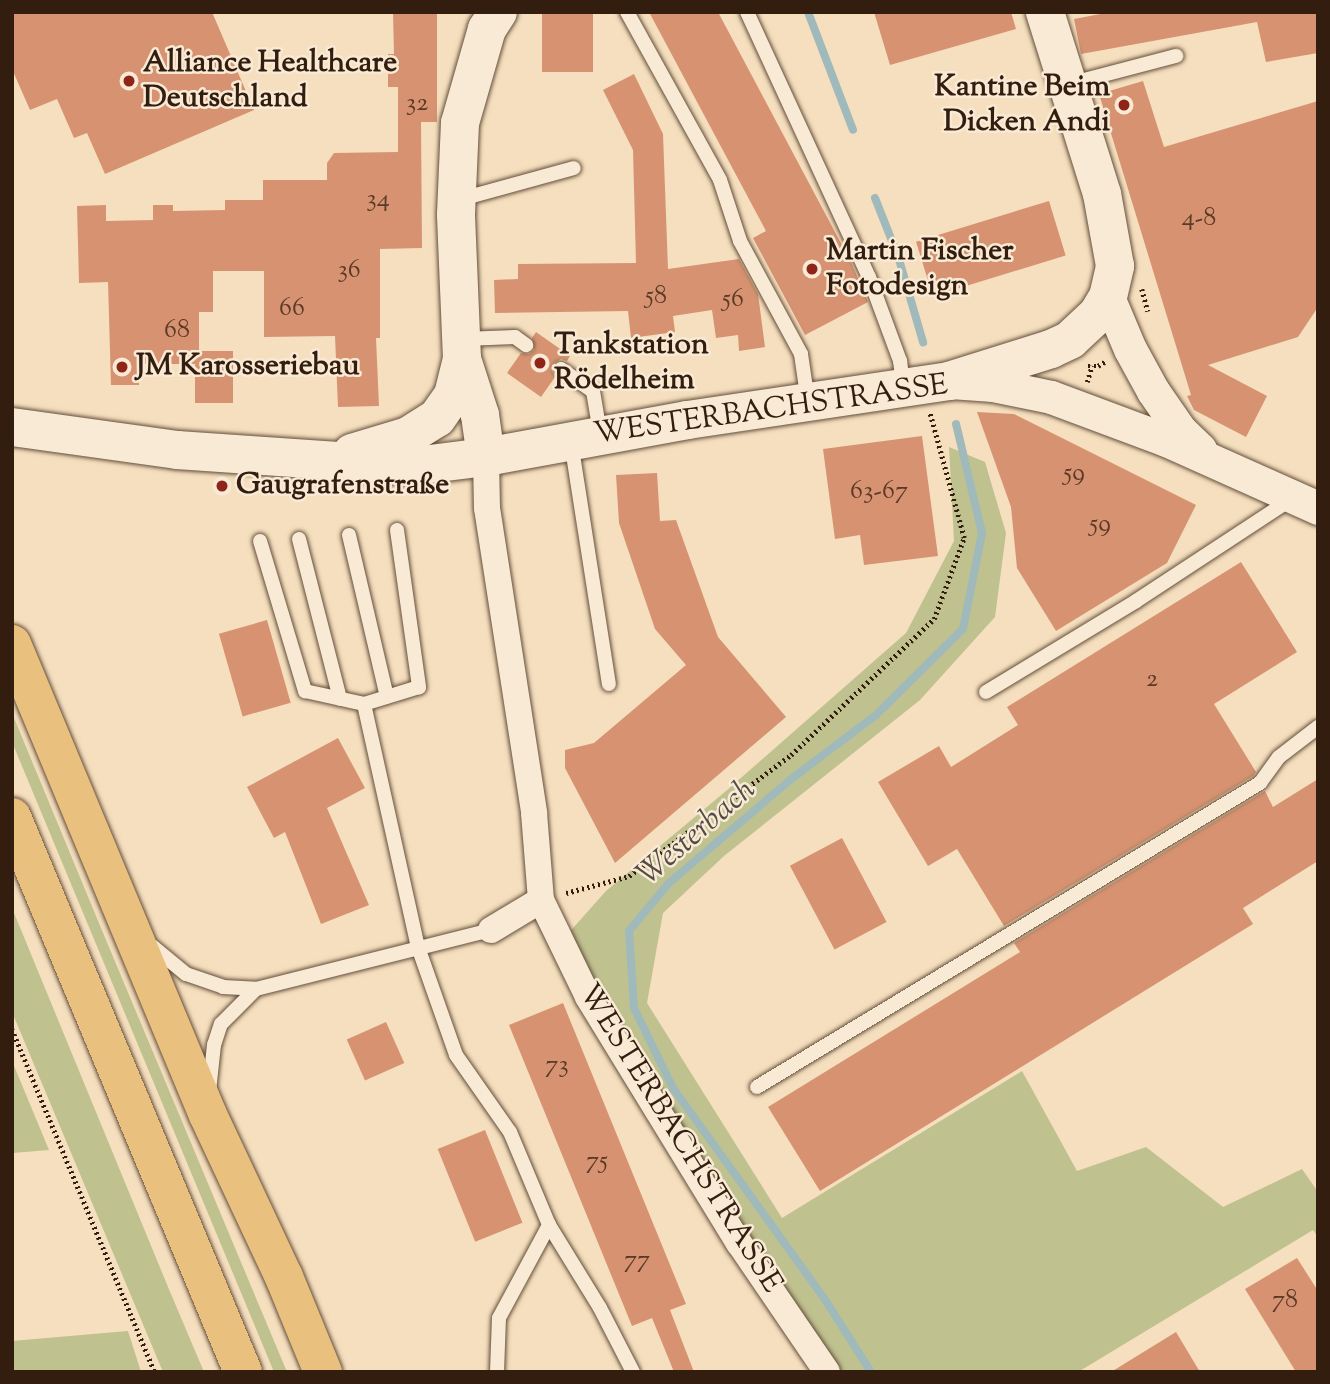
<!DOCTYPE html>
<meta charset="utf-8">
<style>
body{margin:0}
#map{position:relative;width:1330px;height:1384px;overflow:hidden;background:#f5dfbe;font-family:"Sorts Mill Goudy",serif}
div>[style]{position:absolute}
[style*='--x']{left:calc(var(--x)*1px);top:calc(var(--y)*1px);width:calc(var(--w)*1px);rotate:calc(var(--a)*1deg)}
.green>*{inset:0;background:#bfc18f}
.stream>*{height:8px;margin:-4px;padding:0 4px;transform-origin:4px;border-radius:4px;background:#a0babc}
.building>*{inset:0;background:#d79371;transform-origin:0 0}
.path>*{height:4.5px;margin-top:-2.25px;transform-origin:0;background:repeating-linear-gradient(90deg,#331d0f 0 2px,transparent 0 5.5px)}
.roads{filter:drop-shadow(0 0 2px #644e3b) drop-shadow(0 0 2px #644e3b)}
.service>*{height:14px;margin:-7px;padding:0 7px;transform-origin:7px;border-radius:7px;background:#f8ead5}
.minor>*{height:26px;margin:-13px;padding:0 13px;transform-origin:13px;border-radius:13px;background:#f8ead5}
.tertiary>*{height:33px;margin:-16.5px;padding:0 16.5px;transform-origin:16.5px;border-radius:16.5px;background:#f8ead5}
.secondary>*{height:38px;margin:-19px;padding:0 19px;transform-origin:19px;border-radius:19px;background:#f8ead5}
.motorway>*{height:38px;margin:-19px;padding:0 19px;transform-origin:19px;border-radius:19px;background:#eac07f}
.dots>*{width:19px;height:19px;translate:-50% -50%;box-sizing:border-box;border:4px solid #f8ead5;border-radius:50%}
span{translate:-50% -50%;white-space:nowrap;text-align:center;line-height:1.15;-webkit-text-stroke:5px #f8ead5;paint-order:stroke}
.number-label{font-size:26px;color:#5c3a28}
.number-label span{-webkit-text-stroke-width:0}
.poi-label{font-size:30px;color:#331d0f;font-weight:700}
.left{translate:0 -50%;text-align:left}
.right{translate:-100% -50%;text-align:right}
.street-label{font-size:30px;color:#331d0f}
.water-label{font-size:32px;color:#544c43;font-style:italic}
.frame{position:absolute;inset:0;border:14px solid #331d0f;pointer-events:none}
</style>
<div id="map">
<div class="green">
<div style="clip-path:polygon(949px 447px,985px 462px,1006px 533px,995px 617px,920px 700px,724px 856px,663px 913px,647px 1003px,782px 1218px,1022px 1071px,1077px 1171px,1146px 1147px,1223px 1207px,1302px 1169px,1318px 1192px,1318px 1237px,1313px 1230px,1078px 1372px,818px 1372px,565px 937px,606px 891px,726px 791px,906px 633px,954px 541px)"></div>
<div style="clip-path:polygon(12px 713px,101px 928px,287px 1372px,274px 1372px,12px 742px)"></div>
<div style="clip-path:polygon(12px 908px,168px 1287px,204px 1372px,163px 1372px,12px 1012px)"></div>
<div style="clip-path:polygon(12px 1061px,49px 1150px,12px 1153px)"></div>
<div style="clip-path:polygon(128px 1331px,141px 1372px,12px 1372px,12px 1341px)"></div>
</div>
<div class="stream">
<div style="--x:808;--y:12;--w:126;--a:69.1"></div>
<div style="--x:875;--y:198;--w:62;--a:68.4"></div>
<div style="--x:898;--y:256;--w:90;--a:73.8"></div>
<div style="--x:871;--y:1372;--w:84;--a:-122.4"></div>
<div style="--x:826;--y:1301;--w:262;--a:-125.7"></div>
<div style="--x:673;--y:1088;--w:89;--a:-116"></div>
<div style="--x:634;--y:1008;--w:77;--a:-93.7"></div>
<div style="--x:629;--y:931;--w:62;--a:-50.2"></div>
<div style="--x:669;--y:883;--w:159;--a:-40.4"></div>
<div style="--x:790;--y:780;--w:108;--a:-37.1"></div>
<div style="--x:876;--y:715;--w:122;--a:-44.7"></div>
<div style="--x:963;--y:629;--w:98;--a:-78.8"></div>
<div style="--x:982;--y:533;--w:112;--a:-103.4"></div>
</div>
<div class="building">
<div style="clip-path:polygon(12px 12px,212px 12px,254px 110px,105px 174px,87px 133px,74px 138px,57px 99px,30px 110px,12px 69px)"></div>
<div style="clip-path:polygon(393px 12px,437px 12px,437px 122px,421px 122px,422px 248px,380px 249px,380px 338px,376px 338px,379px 406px,338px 407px,335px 336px,264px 337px,264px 271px,213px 271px,213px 312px,199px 312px,199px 351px,233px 351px,233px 403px,195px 403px,195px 364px,138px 364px,139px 385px,111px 385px,108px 282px,79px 283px,77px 206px,106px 205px,106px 221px,153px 220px,153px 205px,173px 205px,173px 211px,225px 210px,225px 200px,263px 200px,263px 180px,327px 180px,327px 163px,334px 153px,398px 152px,398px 87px,388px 87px,388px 54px,394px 54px)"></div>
<div style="left:542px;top:12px;width:51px;height:60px"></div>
<div style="clip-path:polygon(649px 12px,718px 12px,851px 262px,868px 302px,805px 335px,753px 238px,766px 231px)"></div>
<div style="clip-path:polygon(874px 12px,1011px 12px,1016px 29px,890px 65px)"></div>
<div style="clip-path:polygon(1111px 12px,1318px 12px,1318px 53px,1266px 62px,1257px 22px,1081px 54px,1074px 19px)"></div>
<div style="clip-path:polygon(634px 74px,663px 134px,668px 269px,739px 259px,758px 294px,765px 347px,739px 351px,738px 335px,716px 338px,712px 310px,673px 316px,675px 332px,631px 338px,628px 311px,495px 313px,494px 280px,518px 279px,518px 264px,636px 263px,633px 150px,603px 90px)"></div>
<div style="clip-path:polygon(1143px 81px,1164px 147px,1318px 101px,1318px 307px,1298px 337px,1208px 365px,1267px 396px,1246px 437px,1194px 410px,1187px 396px,1191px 395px,1099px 94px)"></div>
<div style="left:1049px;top:201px;width:57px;height:139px;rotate:73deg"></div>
<div style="clip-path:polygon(536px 332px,570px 356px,567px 361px,561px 359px,554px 363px,551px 369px,555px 377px,541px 397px,507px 373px,521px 353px,529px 354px,534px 350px,532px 338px)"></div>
<div style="clip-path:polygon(977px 412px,1014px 414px,1196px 505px,1167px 563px,1056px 631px,1017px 568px,1011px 507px)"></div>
<div style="clip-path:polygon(922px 436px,938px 556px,864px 565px,860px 535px,835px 539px,823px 449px)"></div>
<div style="clip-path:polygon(657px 473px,660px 521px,676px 520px,718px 637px,786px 717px,615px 863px,565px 768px,565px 750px,594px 743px,686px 665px,655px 629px,619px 523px,616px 475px)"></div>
<div style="clip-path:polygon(1241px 562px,1297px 652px,1214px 704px,1256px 772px,1253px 776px,1004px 926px,957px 849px,928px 866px,878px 782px,939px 746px,951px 767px,1018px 725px,1007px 707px)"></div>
<div style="left:267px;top:620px;width:86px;height:50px;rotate:74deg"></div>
<div style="clip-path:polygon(338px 738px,365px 788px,327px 808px,369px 905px,321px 924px,285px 832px,274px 838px,247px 787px)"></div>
<div style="clip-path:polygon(1318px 779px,1318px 861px,1243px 908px,1253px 924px,820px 1191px,768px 1107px,1020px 952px,1014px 943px,1265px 791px,1273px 807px)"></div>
<div style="left:842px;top:838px;width:95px;height:59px;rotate:62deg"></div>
<div style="clip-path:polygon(563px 1003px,686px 1304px,670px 1310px,694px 1372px,674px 1372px,652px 1318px,632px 1326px,509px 1025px)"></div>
<div style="left:386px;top:1022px;width:45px;height:43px;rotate:66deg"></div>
<div style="left:485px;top:1130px;width:100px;height:51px;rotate:68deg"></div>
<div style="clip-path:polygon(1297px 1258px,1318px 1291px,1318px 1372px,1296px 1372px,1245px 1289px)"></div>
<div style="clip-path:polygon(1176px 1332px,1200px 1372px,1111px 1372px)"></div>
</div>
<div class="path">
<div style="--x:1142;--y:289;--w:23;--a:75"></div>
<div style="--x:1088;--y:366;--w:10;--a:0"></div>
<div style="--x:1098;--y:366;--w:9;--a:-32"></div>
<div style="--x:1087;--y:382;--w:17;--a:-73"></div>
<div style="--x:566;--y:893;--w:65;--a:-15.1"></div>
<div style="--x:629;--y:876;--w:202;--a:-36.8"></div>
<div style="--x:791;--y:755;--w:197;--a:-43.6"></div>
<div style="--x:934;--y:619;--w:86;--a:-69.7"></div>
<div style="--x:964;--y:538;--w:129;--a:-105.3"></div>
<div style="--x:12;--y:1029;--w:372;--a:67.4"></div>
</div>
<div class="roads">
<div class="service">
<div style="--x:627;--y:12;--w:192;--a:61"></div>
<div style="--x:720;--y:180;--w:64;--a:71.8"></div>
<div style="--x:740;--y:241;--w:128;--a:61.6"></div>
<div style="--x:801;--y:354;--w:49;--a:81.7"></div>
<div style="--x:747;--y:12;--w:292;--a:65.3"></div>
<div style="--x:869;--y:277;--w:90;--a:69.7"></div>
<div style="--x:900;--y:361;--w:27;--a:82"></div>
<div style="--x:1069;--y:84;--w:111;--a:-14.7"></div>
<div style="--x:458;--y:200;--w:120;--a:-15.4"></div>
<div style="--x:464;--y:339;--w:51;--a:-2.2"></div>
<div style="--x:515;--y:337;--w:14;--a:36"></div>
<div style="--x:561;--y:369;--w:39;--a:35"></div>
<div style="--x:593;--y:391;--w:43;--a:80.5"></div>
<div style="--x:571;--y:442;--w:245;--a:81.1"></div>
<div style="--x:397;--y:530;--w:159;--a:82"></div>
<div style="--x:419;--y:687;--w:58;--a:162.8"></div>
<div style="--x:364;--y:704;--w:249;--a:77.5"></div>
<div style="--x:418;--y:947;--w:114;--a:70.6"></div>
<div style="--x:456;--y:1055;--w:94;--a:55"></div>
<div style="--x:510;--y:1132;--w:101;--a:67.2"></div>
<div style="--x:549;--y:1225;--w:97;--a:58.4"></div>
<div style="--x:600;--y:1308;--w:72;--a:62.7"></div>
<div style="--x:349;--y:535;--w:166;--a:76.8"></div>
<div style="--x:299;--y:539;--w:165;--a:75.6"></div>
<div style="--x:260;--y:541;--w:157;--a:73.3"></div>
<div style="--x:305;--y:691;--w:60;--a:12.4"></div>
<div style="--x:986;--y:692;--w:175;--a:-31.2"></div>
<div style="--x:1136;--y:601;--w:186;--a:-33.3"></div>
<div style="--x:152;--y:946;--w:44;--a:39.5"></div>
<div style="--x:186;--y:974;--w:39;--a:19"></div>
<div style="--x:223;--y:987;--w:33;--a:3"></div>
<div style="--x:256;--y:989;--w:242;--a:-14.1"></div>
<div style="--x:757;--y:1087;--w:588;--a:-31.15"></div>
<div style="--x:1260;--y:783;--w:32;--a:-54"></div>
<div style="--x:1279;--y:757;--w:49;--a:-37.6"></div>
<div style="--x:209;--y:1091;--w:46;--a:-83.8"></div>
<div style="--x:214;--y:1045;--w:22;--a:-72"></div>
<div style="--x:221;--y:1024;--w:49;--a:-45"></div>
<div style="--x:497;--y:1372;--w:54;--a:-87.9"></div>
<div style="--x:499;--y:1318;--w:106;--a:-61.7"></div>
</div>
<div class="minor">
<div style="--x:486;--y:457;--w:51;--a:88.9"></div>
<div style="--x:487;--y:508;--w:309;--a:81.2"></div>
<div style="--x:534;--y:813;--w:87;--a:85.4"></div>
<div style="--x:541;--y:900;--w:108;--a:64.1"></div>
<div style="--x:588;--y:997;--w:289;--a:58.5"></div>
<div style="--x:739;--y:1243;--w:156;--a:55.7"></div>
<div style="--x:491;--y:930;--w:58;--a:-31"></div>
</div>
<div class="tertiary">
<div style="--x:1108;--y:297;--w:56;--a:67.1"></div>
<div style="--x:1130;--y:349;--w:48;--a:61.3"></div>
<div style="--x:1153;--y:391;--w:47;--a:55.3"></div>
<div style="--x:1180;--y:430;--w:28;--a:44"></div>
<div style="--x:951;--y:382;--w:42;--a:4.1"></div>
<div style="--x:993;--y:385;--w:59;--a:11.7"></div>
<div style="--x:1051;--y:397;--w:123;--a:20.5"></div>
<div style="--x:1166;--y:440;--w:167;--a:24.1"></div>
</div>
<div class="secondary">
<div style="--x:462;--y:359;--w:59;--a:72.2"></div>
<div style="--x:480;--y:415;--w:42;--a:81.9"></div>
<div style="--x:12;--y:427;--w:167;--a:7.9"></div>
<div style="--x:177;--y:450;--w:238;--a:3.9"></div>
<div style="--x:414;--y:466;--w:73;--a:-7.1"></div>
<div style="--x:486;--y:457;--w:205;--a:-10.4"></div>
<div style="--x:688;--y:420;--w:264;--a:-8.5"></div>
<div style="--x:949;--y:381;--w:107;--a:-17.4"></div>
<div style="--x:1051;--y:349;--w:21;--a:-25"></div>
<div style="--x:1070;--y:340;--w:37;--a:-43"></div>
<div style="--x:1097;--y:315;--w:21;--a:-59"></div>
<div style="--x:1108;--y:297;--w:32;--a:-77"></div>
<div style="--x:1115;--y:266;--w:73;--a:-100.2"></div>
<div style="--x:1102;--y:194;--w:191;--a:-107.4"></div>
<div style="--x:352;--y:453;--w:59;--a:-16.9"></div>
<div style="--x:408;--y:436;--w:34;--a:-32"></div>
<div style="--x:437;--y:418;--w:28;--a:-55"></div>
<div style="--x:453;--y:395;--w:37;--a:-76"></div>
<div style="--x:462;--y:359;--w:145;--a:-92.4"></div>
<div style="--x:456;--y:214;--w:91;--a:-87.5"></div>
<div style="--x:460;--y:123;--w:98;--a:-74"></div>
<div style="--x:487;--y:29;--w:20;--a:-57"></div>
</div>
<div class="motorway">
<div style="--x:12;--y:644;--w:510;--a:67.41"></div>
<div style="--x:208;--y:1115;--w:179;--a:64.9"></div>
<div style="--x:284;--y:1277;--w:103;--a:67.7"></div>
<div style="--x:12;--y:817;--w:601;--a:67.4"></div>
</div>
</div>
<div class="dots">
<div style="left:129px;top:81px;background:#8f2418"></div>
<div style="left:1124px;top:105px;background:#8f2418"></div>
<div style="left:812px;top:269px;background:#8f2418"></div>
<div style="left:540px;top:363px;background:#8f2418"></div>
<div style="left:122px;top:367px;background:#8f2418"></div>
<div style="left:222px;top:486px;background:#8f2418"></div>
</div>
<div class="number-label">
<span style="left:417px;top:104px">32</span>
<span style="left:378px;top:200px">34</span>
<span style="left:1199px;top:219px">4-8</span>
<span style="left:349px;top:271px">36</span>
<span style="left:656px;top:297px">58</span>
<span style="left:733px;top:300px">56</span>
<span style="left:292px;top:309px">66</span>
<span style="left:177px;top:331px">68</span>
<span style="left:1074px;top:474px">59</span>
<span style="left:879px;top:492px">63-67</span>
<span style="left:1100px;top:525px">59</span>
<span style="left:1152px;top:680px">2</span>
<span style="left:557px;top:1066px">73</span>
<span style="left:597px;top:1162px">75</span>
<span style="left:637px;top:1261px">77</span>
<span style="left:1285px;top:1301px">78</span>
</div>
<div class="poi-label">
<span class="left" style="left:143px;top:81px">Alliance Healthcare<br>Deutschland</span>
<span class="right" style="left:1110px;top:105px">Kantine Beim<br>Dicken Andi</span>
<span class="left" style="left:826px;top:269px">Martin Fischer<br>Fotodesign</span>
<span class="left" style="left:554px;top:363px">Tankstation<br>Rödelheim</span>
<span class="left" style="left:136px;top:367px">JM Karosseriebau</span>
<span class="left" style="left:236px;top:486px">Gaugrafenstraße</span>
</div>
<div class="street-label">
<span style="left:771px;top:411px;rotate:-8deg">WESTERBACHSTRASSE</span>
<span style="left:679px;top:1139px;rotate:58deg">WESTERBACHSTRASSE</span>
</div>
<div class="water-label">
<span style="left:697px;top:833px;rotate:-41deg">Westerbach</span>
</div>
<div class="frame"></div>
</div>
